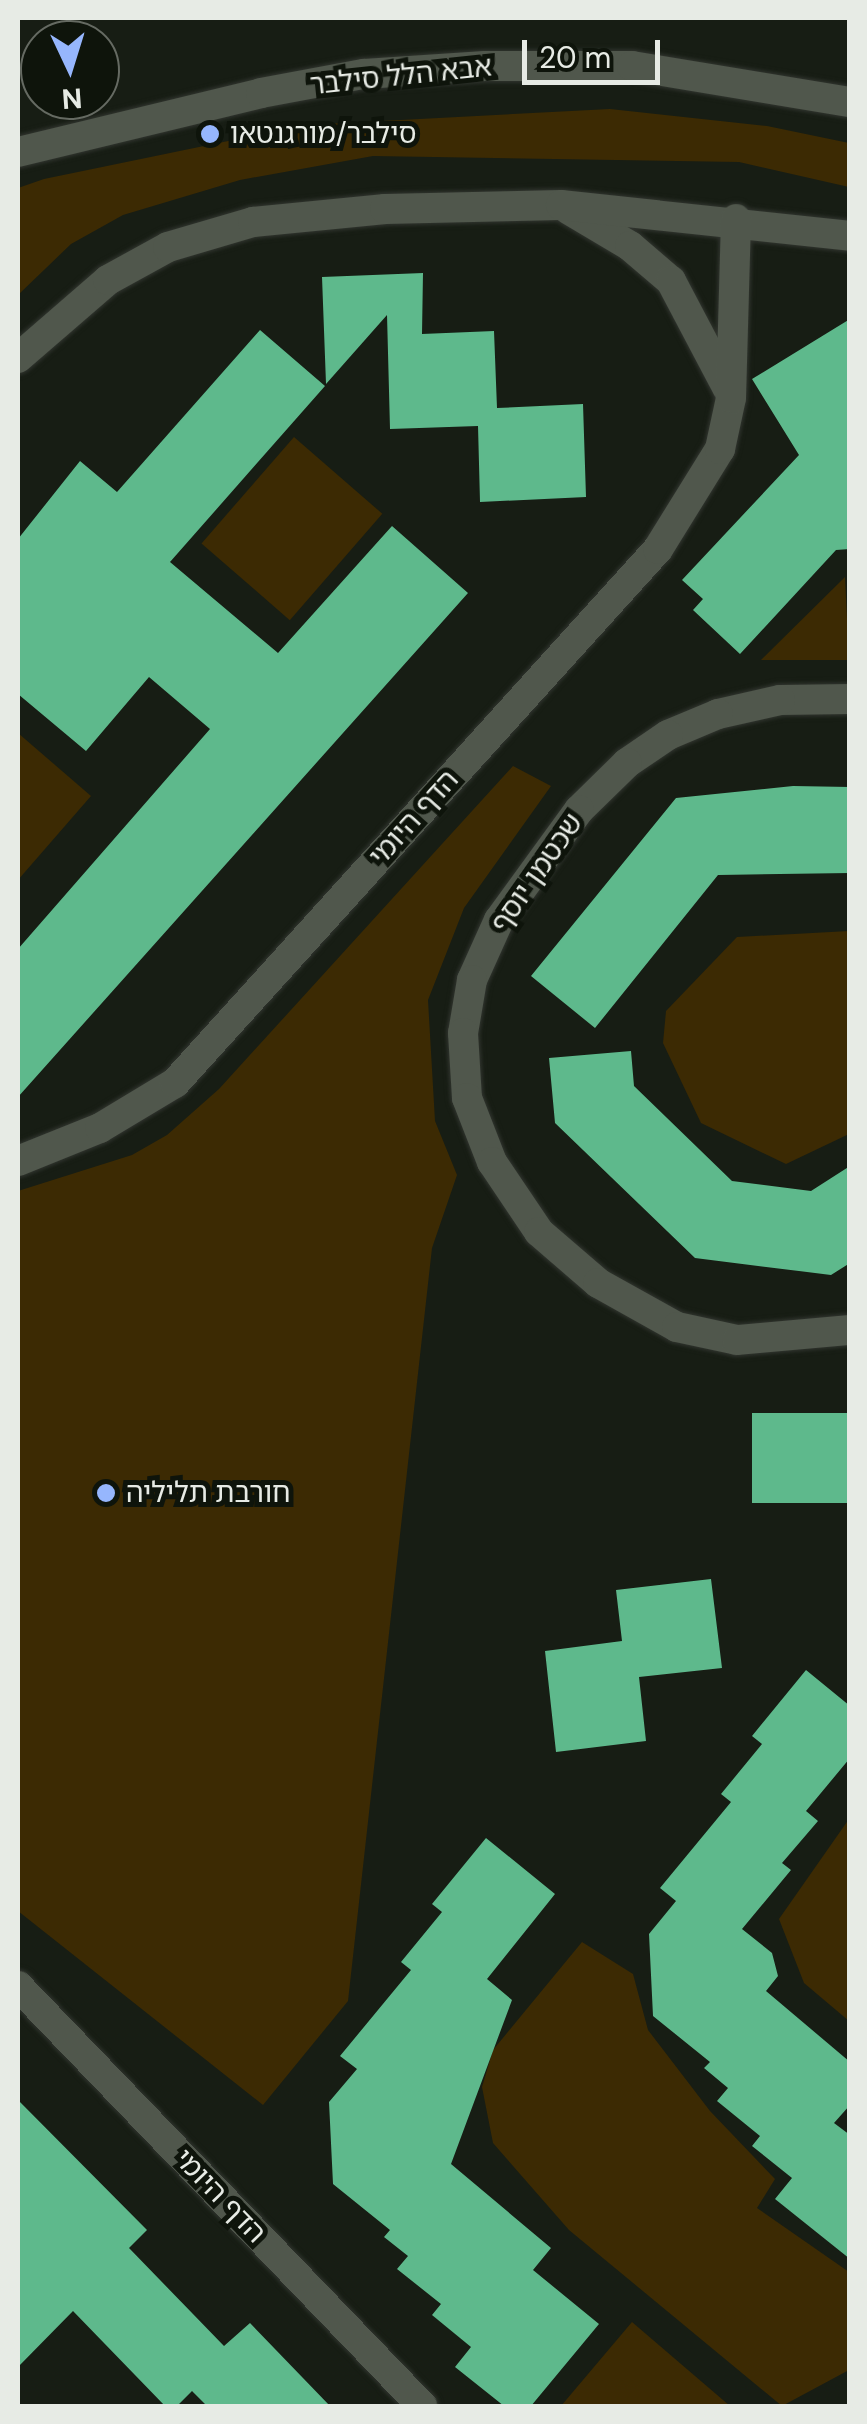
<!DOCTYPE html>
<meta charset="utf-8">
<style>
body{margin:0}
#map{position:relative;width:867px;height:2424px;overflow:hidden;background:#171d14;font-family:"DM Sans","Noto Sans Hebrew",sans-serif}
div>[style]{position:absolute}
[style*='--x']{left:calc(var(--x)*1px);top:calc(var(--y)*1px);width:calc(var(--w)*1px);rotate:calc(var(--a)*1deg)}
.green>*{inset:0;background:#3c2a03;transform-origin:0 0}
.building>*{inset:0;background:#5eb98c;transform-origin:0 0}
.roads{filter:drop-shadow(0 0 2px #31352f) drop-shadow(0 0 2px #31352f)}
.minor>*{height:30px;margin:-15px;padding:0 15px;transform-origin:15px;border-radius:15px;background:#50574c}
.dots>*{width:28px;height:28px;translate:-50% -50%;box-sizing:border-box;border:5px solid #0e140b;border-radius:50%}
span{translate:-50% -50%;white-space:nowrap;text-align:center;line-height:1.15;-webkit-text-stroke:10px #0e140b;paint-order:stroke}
.street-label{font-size:28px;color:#e7ebe5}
.poi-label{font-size:28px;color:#e7ebe5}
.left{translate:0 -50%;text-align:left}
.frame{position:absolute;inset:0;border:20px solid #e7ebe5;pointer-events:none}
.north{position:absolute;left:20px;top:20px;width:100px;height:100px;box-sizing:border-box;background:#0e140b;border:2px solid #656a62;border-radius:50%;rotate:176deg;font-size:28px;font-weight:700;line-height:40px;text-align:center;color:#e7ebe5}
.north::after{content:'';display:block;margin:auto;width:35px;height:45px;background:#96b6fd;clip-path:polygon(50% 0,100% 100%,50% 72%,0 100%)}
.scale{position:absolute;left:522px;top:40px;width:138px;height:45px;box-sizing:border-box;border:5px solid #e7ebe5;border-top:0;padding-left:12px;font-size:30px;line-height:35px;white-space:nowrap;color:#e7ebe5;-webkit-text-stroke:8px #0e140b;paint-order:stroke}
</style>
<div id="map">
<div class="green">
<div style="clip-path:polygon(610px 109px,767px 126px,849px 143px,849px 187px,739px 162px,373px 156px,240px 180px,123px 215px,71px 244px,18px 295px,18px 188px,44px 179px,306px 125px)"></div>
<div style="left:294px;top:437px;width:117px;height:141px;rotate:41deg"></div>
<div style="clip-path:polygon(845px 577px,849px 660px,761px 660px)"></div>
<div style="clip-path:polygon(18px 733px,91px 796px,18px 880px)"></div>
<div style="clip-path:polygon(513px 766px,551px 786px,464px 908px,428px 1000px,435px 1121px,457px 1175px,432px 1248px,348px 2001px,263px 2105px,18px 1911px,18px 1191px,132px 1155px,167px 1135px,219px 1089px)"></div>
<div style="clip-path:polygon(849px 931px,849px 1134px,786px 1164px,701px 1123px,663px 1043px,666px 1011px,737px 937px)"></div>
<div style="clip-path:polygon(849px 1819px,849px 2021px,804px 1983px,779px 1919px)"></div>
<div style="clip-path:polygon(582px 1942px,633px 1974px,648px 2030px,710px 2111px,775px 2179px,757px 2208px,849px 2272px,849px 2370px,782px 2406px,569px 2230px,493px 2143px,482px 2087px,493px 2050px)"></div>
<div style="clip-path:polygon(632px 2322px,730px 2406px,561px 2406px)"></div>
</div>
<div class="building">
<div style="clip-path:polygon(423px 273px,422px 334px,494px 331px,497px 408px,583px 404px,586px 497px,480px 502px,478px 426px,390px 429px,387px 315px,326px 384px,322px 277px)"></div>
<div style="clip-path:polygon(850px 319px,850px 549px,836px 550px,740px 654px,693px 610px,703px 599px,682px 580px,799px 455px,752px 379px)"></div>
<div style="clip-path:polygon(260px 330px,325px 386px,170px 562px,278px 653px,392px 526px,468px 593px,18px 1097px,18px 949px,210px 729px,149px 677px,86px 751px,18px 694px,18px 539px,80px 461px,117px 492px)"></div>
<div style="clip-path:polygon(793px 786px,850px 787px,850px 873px,718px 875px,595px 1028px,531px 976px,676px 798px)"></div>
<div style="clip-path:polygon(631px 1051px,634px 1086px,732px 1181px,811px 1191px,850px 1166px,850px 1263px,831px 1275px,695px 1258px,555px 1123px,549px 1058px)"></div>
<div style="left:850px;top:1413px;width:90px;height:98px;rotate:90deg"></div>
<div style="clip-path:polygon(711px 1579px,722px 1668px,639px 1677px,646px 1741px,556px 1752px,545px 1651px,622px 1641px,616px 1590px)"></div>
<div style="clip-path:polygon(806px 1670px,850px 1706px,850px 1758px,806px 1811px,818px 1821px,782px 1863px,791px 1870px,742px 1929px,772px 1953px,778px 1976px,766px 1991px,850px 2062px,850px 2105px,834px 2123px,850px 2135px,850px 2259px,775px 2199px,792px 2178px,752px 2146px,760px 2136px,717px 2101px,728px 2088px,704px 2068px,710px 2062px,653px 2016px,649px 1934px,676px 1901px,660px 1888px,731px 1802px,721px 1794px,762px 1744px,752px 1736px)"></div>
<div style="clip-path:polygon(486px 1838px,555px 1894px,487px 1979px,512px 2000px,451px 2164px,551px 2248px,533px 2270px,599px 2324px,531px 2406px,504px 2406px,455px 2367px,471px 2347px,432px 2315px,441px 2304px,397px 2269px,408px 2256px,384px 2237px,390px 2230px,333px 2184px,329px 2102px,357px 2069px,340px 2056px,411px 1970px,401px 1962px,442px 1912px,432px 1904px)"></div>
<div style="clip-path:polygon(18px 2100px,147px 2230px,129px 2248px,224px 2346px,250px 2323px,330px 2406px,207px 2406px,192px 2391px,177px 2406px,165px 2406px,73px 2311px,18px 2367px)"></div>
</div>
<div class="roads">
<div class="minor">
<div style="--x:18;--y:152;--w:250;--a:-13.6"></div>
<div style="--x:261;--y:93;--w:105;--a:-10.5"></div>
<div style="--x:364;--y:74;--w:121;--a:-3.8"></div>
<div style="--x:485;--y:66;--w:147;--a:0"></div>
<div style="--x:632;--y:66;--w:221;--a:9.4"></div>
<div style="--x:568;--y:209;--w:72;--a:30.8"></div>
<div style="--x:630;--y:246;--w:54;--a:40.5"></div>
<div style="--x:671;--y:281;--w:122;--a:62.2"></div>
<div style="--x:18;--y:358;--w:119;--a:-40.9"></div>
<div style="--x:108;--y:280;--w:68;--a:-28.8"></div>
<div style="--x:168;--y:247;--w:89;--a:-16.4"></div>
<div style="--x:253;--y:222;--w:133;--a:-5.6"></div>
<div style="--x:385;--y:209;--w:176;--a:-1.3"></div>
<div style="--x:561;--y:205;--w:291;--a:6.1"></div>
<div style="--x:850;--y:699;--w:70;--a:179.2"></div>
<div style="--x:780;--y:700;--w:64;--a:167.3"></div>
<div style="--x:718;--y:714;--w:54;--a:157.2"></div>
<div style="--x:668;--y:735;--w:50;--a:145.7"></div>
<div style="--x:627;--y:763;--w:67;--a:135.6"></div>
<div style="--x:579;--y:810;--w:136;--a:126"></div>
<div style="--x:499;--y:920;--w:66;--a:114.2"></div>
<div style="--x:472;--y:980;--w:54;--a:99.6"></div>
<div style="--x:463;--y:1033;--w:65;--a:86.5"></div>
<div style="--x:467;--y:1098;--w:69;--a:68.7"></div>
<div style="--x:492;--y:1162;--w:84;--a:56.1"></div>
<div style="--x:539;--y:1232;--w:78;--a:40.8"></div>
<div style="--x:598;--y:1283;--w:90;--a:29.1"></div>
<div style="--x:677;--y:1327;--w:61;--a:12.2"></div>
<div style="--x:737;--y:1340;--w:113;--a:-5.1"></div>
<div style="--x:18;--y:1161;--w:88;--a:-21.9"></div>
<div style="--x:100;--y:1128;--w:87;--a:-31"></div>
<div style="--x:175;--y:1083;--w:720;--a:-47.87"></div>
<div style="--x:658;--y:549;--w:118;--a:-58.2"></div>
<div style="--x:720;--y:449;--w:52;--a:-77.8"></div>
<div style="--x:731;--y:398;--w:179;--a:-88.4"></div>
<div style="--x:18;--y:1986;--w:583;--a:46.11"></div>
</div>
</div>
<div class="dots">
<div style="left:210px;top:134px;background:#96b6fd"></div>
<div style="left:106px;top:1493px;background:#96b6fd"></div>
</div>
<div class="street-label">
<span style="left:401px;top:76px;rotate:-6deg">אבא הלל סילבר</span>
<span style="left:414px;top:818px;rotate:-48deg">הדף היומי</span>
<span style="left:537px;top:873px;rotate:-55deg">שכטמן יוסף</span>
<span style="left:220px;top:2196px;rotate:46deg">הדף היומי</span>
</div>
<div class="poi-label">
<span class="left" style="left:230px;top:134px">סילבר/מורגנטאו</span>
<span class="left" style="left:126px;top:1493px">חורבת תליליה</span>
</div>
<div class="frame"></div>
<div class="north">N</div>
<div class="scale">20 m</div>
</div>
